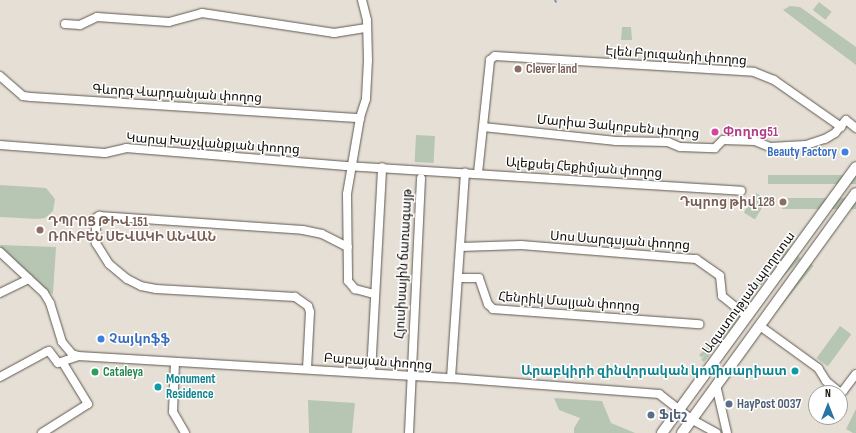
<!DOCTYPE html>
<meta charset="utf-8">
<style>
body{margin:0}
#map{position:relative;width:856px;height:433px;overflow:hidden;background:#e6dfd5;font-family:"Sofia Sans Condensed","Noto Sans Armenian",sans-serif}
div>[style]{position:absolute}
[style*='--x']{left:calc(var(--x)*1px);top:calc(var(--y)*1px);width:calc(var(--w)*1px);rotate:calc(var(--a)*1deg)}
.green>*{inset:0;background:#b7c6b2;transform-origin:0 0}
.stream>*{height:2px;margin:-1px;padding:0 1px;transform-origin:1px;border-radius:1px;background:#7997b4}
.roads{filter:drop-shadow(0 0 1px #5e5850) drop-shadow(0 0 1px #5e5850)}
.minor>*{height:8px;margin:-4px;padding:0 4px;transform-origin:4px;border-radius:4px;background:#fff}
.major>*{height:10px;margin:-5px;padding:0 5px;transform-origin:5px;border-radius:5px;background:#fff}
.dots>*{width:11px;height:11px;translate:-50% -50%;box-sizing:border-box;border:2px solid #fff;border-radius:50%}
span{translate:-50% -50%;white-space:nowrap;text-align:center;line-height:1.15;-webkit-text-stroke:3px #fff;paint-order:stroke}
.street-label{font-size:13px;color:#100e0a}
.education-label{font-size:13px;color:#785e54;font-weight:700}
.left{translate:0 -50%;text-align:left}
.right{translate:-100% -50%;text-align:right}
.hotel-label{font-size:13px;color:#b23c85;font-weight:700}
.shop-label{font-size:13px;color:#366cbe;font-weight:700}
.culture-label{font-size:13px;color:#0d838f;font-weight:700}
.leisure-label{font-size:13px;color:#27864d;font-weight:700}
.service-label{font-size:13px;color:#4e5e75;font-weight:700}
.north{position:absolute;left:808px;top:385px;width:40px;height:40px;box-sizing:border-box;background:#fff;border:1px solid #9f9f9d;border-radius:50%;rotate:0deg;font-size:11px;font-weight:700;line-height:16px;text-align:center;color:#100e0a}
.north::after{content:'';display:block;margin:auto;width:14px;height:18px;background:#2875a8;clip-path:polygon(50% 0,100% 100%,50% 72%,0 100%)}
</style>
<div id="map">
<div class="green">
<div style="left:819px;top:2px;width:16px;height:10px;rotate:38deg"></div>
<div style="clip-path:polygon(790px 6px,800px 7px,856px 47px,856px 65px,783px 10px)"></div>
<div style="clip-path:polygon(622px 27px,631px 27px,632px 40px,621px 40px)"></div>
<div style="left:416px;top:135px;width:19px;height:27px;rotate:3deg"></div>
<div style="left:856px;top:175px;width:9px;height:88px;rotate:90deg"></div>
<div style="clip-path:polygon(0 185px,46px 188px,55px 199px,53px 211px,45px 218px,38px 219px,0 217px)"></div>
<div style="left:756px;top:193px;width:13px;height:23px;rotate:32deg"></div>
<div style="left:856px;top:198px;width:11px;height:74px;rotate:90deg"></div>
<div style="clip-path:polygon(0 245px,56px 247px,53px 294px,46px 291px,4px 253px)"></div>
<div style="left:785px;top:246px;width:6px;height:73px;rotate:39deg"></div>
<div style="left:798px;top:256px;width:4px;height:140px;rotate:45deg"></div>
<div style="left:809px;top:262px;width:6px;height:79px;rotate:39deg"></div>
<div style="clip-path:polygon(737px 313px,741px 316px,704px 362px,701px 360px)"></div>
<div style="left:840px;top:326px;width:14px;height:40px;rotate:36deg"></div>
<div style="clip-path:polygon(554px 398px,602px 401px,611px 423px,635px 433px,574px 433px,574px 428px,580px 418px,559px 410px)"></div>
<div style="clip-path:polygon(308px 400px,355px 403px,352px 433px,309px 433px)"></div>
<div style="clip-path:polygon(856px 409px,856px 433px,853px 433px,846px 429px)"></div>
</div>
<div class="stream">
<div style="--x:555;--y:0;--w:2;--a:63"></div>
</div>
<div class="roads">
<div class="minor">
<div style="--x:362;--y:0;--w:21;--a:76"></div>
<div style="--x:367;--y:20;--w:40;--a:88.6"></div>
<div style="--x:368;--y:60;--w:39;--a:93"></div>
<div style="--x:366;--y:99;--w:20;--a:108"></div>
<div style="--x:360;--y:118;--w:77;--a:99.7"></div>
<div style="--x:347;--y:194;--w:87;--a:89.3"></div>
<div style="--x:348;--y:281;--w:11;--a:49"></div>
<div style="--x:355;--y:289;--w:20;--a:15"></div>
<div style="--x:65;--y:24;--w:15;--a:4"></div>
<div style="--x:80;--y:25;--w:19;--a:-25"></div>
<div style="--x:97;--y:17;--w:72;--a:4"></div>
<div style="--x:169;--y:22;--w:34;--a:-15"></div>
<div style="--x:202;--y:13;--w:134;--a:8.6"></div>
<div style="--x:334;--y:33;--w:33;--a:-9"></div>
<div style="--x:0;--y:76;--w:30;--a:41"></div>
<div style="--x:23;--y:96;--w:8;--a:7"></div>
<div style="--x:31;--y:97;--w:330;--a:3.7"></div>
<div style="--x:483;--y:127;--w:134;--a:6"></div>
<div style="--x:616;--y:141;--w:52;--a:1.1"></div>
<div style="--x:668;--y:142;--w:13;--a:23"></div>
<div style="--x:680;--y:147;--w:35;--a:2"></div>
<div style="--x:715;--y:148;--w:11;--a:-45"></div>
<div style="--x:723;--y:140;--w:32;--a:2"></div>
<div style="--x:755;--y:141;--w:16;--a:22"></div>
<div style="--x:770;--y:147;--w:36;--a:-3"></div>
<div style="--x:806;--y:145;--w:20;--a:-18"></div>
<div style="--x:825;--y:139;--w:12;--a:-31"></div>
<div style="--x:835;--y:133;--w:17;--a:-50"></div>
<div style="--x:846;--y:120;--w:13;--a:39"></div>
<div style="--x:0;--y:145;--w:105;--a:4.4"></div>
<div style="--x:105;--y:153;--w:22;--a:-13"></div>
<div style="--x:126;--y:148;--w:221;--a:4.7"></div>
<div style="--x:346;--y:166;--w:396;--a:3.6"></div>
<div style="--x:478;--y:173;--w:114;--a:-83.9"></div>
<div style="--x:490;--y:60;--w:6;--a:-39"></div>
<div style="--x:495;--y:56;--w:259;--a:3.5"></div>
<div style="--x:754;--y:72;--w:22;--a:22"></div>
<div style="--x:774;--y:80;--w:82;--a:35"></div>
<div style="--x:460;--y:247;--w:61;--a:-1.9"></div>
<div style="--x:521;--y:245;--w:176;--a:4.6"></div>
<div style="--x:696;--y:259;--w:29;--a:35"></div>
<div style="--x:720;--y:276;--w:20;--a:84"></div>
<div style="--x:722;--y:296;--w:33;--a:39"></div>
<div style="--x:0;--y:252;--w:60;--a:43"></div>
<div style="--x:44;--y:293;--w:12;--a:59"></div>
<div style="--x:50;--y:303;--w:41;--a:72.9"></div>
<div style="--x:62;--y:342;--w:16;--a:50"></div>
<div style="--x:72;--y:354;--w:6;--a:18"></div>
<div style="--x:78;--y:356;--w:374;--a:3.4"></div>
<div style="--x:451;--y:378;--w:209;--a:4.4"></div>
<div style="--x:659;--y:394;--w:41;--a:38"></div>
<div style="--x:691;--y:419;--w:29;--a:29"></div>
<div style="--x:458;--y:278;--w:21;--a:0"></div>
<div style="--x:479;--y:278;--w:28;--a:71"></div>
<div style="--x:488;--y:304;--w:7;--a:45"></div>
<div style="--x:493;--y:309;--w:207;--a:4.2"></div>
<div style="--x:0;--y:293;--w:32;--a:-26"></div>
<div style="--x:760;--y:326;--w:72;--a:35.9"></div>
<div style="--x:818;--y:368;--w:15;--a:58"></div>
<div style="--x:826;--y:381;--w:17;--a:40"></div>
<div style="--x:839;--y:392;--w:4;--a:-14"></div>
<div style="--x:843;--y:391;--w:21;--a:-53"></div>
<div style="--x:175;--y:362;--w:50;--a:92.3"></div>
<div style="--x:173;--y:412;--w:24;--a:60"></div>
<div style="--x:307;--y:369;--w:57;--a:-87"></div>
<div style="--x:310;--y:312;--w:6;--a:-108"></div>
<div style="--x:308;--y:306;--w:16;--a:-145"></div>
<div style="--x:295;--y:297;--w:139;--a:-176.7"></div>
<div style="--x:156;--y:289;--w:15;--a:-169"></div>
<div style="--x:141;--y:286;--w:16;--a:-153"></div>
<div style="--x:127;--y:279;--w:23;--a:-140"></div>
<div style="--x:109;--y:264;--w:25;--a:-122"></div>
<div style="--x:96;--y:243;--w:25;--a:-90"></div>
<div style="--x:96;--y:218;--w:4;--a:-34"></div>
<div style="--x:99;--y:216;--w:204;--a:3.9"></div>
<div style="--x:303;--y:230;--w:19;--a:12"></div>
<div style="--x:322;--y:234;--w:29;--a:27"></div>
<div style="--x:371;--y:373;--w:206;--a:-86.9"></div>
<div style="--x:0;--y:377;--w:52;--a:-28.5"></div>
<div style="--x:46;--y:352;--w:3;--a:-18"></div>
<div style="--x:49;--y:351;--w:15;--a:53"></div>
<div style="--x:58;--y:363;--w:21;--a:-19"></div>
<div style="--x:451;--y:378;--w:206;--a:-86.1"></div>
<div style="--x:716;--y:385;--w:49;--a:77.1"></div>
<div style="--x:42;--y:433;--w:54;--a:-32.2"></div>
<div style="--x:88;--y:404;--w:48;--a:-121.4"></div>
<div style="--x:409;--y:433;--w:255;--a:-87.3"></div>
</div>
<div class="major">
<div style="--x:662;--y:433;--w:329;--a:-53.9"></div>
<div style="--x:682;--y:433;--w:296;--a:-54.1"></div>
</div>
</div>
<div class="dots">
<div style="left:518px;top:69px;background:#8d6e63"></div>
<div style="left:715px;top:132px;background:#d1479c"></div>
<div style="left:845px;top:152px;background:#3f7fe0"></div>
<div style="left:783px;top:202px;background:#8d6e63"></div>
<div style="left:40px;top:230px;background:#8d6e63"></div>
<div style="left:101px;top:339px;background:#3f7fe0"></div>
<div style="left:795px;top:371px;background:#0f9aa8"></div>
<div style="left:95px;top:372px;background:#2e9e5b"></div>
<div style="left:158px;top:387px;background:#0f9aa8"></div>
<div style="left:729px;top:404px;background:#5c6f8a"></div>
<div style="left:651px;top:415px;background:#5c6f8a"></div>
</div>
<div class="street-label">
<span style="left:676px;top:56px;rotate:4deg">Էլեն Բյուզանդի փողոց</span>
<span style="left:177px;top:94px;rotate:3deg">Գևորգ Վարդանյան փողոց</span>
<span style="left:618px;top:127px;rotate:5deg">Մարիա Յակոբսեն փողոց</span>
<span style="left:213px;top:144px;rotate:4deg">Կարպ Խաչվանքյան փողոց</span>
<span style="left:584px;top:168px;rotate:4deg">Ալեքսեյ Հեքիմյան փողոց</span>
<span style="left:620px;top:241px;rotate:4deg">Սոս Սարգսյան փողոց</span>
<span style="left:404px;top:264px;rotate:-87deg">Հյուսիսային ճառագայթ</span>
<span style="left:749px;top:293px;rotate:-54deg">Ազատության պողոտա</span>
<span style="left:569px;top:302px;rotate:4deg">Հենրիկ Մալյան փողոց</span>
<span style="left:378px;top:362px;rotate:4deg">Բաբայան փողոց</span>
</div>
<div class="education-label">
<span class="left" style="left:526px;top:69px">Clever land</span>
<span class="right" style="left:775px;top:202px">Դպրոց թիվ 128</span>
<span class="left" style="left:48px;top:230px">ԴՊՐՈՑ ԹԻՎ 151<br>ՌՈՒԲԵՆ ՍԵՎԱԿԻ ԱՆՎԱՆ</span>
</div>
<div class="hotel-label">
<span class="left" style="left:723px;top:132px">Փողոց51</span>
</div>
<div class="shop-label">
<span class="right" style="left:837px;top:152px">Beauty Factory</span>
<span class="left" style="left:109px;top:339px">Չայկոֆֆ</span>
</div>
<div class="culture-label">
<span class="right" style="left:787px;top:371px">Արաբկիրի զինվորական կոմիսարիատ</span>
<span class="left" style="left:166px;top:387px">Monument<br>Residence</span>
</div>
<div class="leisure-label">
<span class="left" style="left:103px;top:372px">Cataleya</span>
</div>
<div class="service-label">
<span class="left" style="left:737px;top:404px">HayPost 0037</span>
<span class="left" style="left:659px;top:415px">Ֆլեշ</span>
</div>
<div class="north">N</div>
</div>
